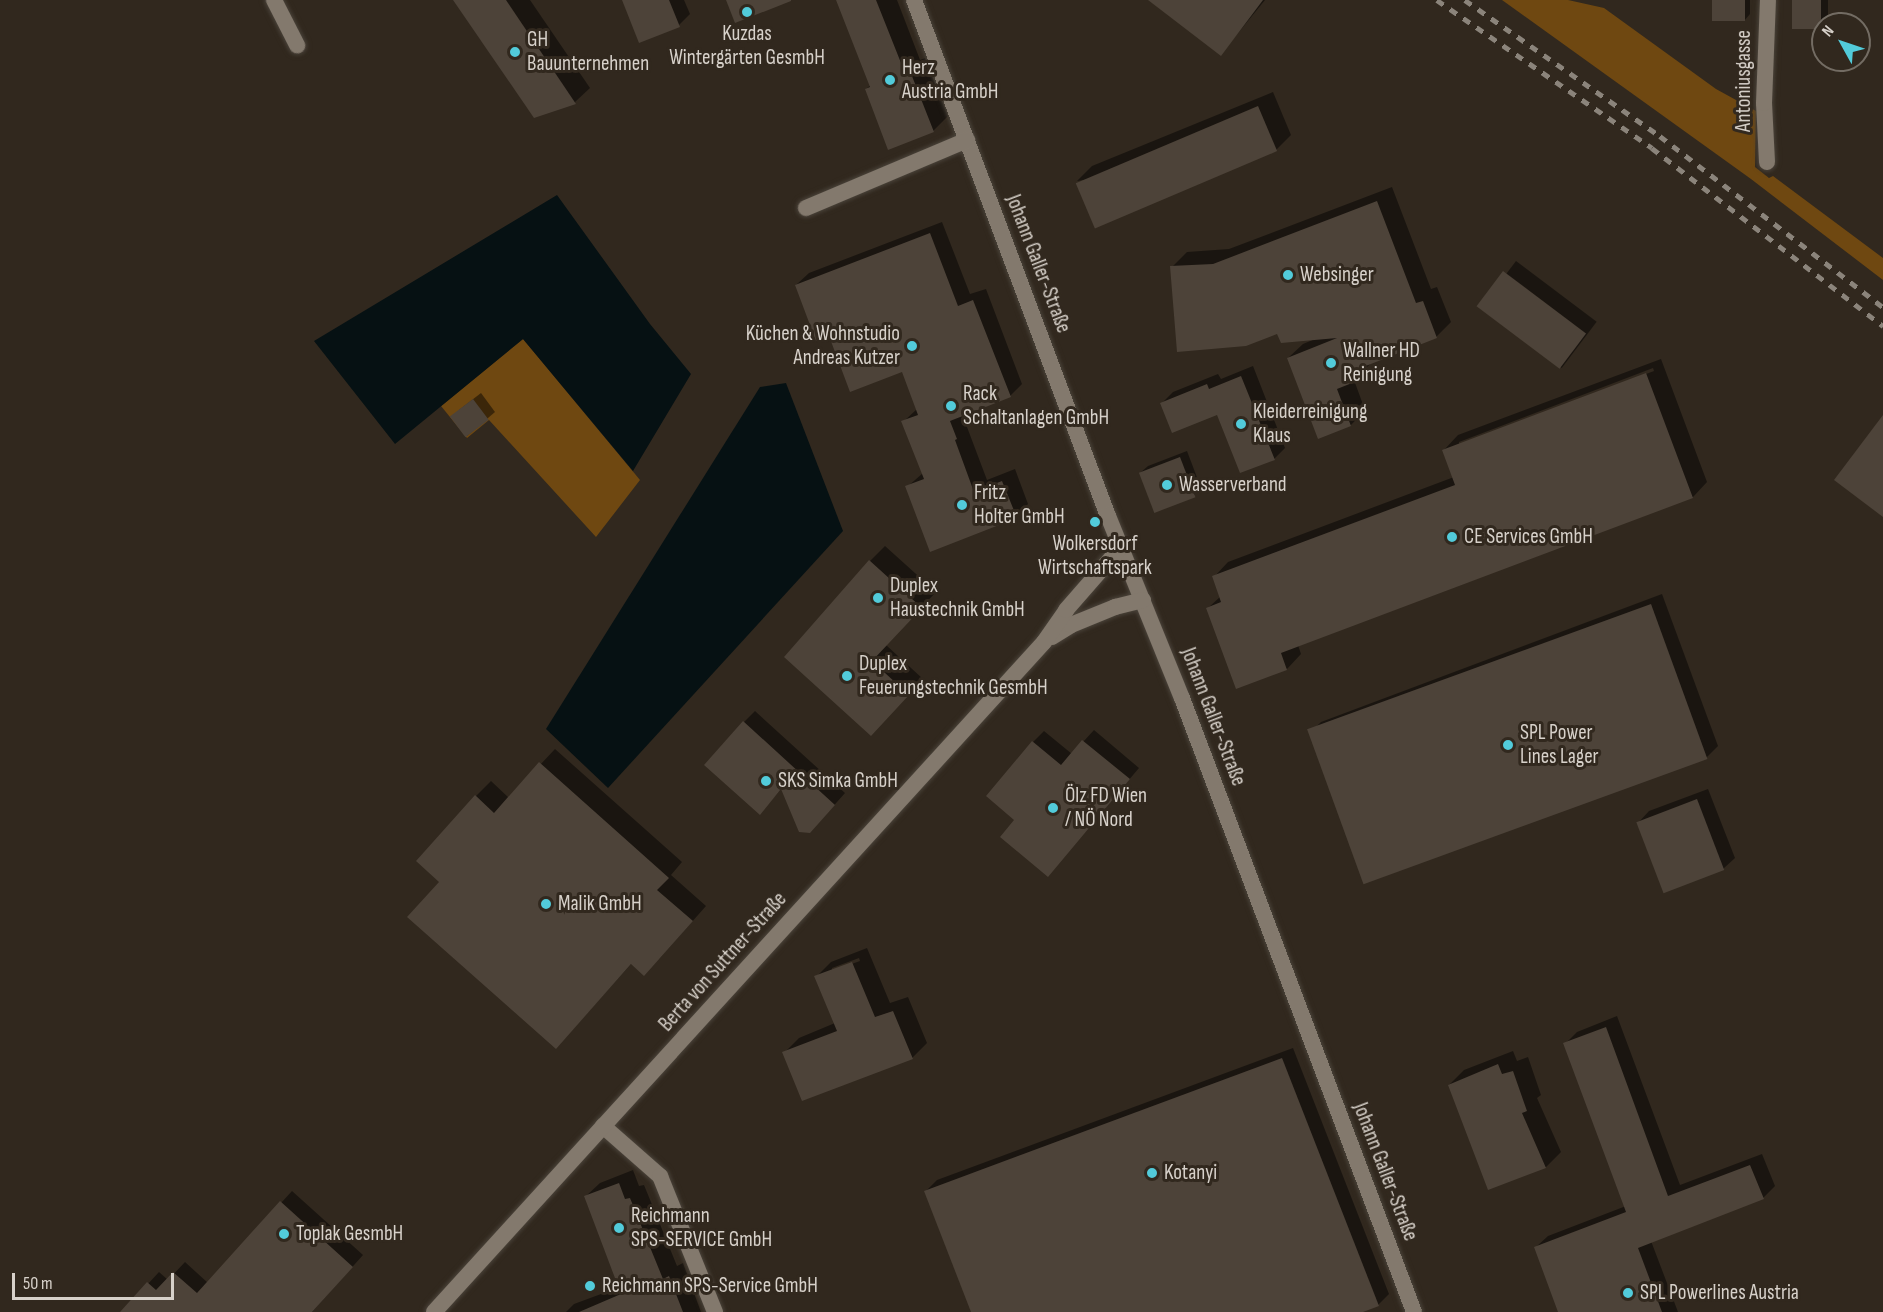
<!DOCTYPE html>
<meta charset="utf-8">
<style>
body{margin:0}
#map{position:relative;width:1883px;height:1312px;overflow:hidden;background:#31281e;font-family:"Sofia Sans Condensed",sans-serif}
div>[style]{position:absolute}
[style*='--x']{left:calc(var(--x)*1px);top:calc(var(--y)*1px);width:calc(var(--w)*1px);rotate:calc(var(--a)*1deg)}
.green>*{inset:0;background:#6f4811}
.water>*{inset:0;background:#061113}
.shadow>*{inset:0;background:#0007;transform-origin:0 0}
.building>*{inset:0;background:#4d4339;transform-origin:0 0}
.roads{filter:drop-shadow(0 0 2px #4a433a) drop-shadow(0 0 2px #4a433a)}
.minor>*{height:16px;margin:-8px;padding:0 8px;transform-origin:8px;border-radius:8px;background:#83796d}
.rail>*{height:4.5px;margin-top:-2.25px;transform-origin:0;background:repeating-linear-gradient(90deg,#8b847b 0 8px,transparent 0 16px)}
.dots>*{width:16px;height:16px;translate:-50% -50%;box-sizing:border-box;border:3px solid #31281e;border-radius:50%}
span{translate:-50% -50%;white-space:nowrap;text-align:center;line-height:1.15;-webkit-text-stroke:6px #31281e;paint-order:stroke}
.poi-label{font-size:21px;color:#d7d1ca}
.left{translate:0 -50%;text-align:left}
.right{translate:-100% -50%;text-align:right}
.street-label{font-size:21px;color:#d7d1ca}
.north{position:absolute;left:1811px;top:12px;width:60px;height:60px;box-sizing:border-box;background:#31281e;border:2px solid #736c63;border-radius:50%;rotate:310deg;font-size:16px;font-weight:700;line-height:24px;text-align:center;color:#d7d1ca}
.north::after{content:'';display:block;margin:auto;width:21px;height:27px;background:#52cbda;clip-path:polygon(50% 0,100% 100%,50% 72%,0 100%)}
.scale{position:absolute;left:12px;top:1273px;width:162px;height:27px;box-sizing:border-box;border:3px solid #d7d1ca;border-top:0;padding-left:8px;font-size:18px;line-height:21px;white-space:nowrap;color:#d7d1ca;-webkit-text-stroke:4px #31281e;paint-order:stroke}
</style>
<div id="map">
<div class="green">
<div style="clip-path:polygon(1502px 0,1568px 0,1604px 8px,1716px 89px,1756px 111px,1755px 167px,1769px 178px,1773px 176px,1883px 258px,1883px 280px,1751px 179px)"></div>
<div style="clip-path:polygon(523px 339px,640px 480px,596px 537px,489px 420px,467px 438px,441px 406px)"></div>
</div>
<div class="water">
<div style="clip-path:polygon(557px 195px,650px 324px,691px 374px,633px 471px,523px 339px,395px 444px,314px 341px)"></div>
<div style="clip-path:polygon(786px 383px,843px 531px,608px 788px,546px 729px,760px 387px)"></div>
</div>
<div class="shadow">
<div style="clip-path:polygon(458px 0,530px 0,590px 88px,575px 102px,535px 117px)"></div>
<div style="clip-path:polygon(624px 0,684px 0,690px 14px,679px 25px)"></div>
<div style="clip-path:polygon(838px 0,897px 0,920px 60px,925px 58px,948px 116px,933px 131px,866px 89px,871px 85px)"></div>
<div style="clip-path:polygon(1151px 0,1265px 0,1221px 54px)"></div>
<div style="clip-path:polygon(1713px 0,1750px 0,1750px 14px,1744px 21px)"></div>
<div style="clip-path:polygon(1793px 0,1828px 0,1828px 20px,1819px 29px)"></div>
<div style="clip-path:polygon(1273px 92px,1291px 135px,1276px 150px,1077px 181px,1092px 166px)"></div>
<div style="clip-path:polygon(1392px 187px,1431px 289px,1437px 287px,1451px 322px,1436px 337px,1371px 363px,1354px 380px,1365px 410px,1351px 425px,1319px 437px,1288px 358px,1303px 344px,1315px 339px,1278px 332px,1172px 267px,1187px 252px,1229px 249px)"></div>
<div style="clip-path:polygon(942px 222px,970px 294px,986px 289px,1022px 384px,1010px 396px,964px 414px,969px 425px,967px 427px,987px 480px,1015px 469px,1028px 504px,1016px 517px,907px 487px,923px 473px,903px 422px,917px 409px,903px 370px,830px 334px,796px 285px,809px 273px)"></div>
<div style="left:1516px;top:261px;width:101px;height:58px;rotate:37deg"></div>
<div style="clip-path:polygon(evenodd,1661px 359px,1707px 482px,1693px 497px,1298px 645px,1301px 654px,1287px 669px,1208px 608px,1221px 596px,1214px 577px,1228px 562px,1454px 477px,1444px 450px,1458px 435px,1661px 359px,1653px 368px,1654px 371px,1459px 445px,1459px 442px,1653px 368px)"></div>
<div style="clip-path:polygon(1253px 366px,1285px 448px,1274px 459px,1218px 413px,1161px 404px,1173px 392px,1218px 374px,1221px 379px)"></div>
<div style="clip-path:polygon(481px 393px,495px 412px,467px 436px,459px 410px)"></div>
<div style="clip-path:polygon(1187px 451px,1201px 488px,1194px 495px,1140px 473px,1148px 466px)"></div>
<div style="clip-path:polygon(885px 546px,936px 592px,886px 645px,923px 679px,871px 734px,870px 561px)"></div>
<div style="clip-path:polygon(1662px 594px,1718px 746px,1707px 757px,1310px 733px,1321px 722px)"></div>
<div style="clip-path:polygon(755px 711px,845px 793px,821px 820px,782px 788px,760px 813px,744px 722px)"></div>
<div style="clip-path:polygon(1094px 730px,1139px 768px,1048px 875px,1017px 820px,1033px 742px,1044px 731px,1072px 754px)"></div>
<div style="clip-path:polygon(555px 749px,682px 862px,671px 875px,706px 906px,659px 959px,632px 963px,570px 1032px,441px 882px,476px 796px,491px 781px,509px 798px)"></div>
<div style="clip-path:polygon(1708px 789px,1735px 858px,1723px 869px,1638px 823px,1649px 811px)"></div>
<div style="clip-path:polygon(evenodd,867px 948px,890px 1003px,908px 997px,927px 1043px,912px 1058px,784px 1053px,799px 1038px,835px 1023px,816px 977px,831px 962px,867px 948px,859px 958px,860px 961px,832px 971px,832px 968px,859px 958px)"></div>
<div style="clip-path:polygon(1617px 1016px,1680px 1185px,1762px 1154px,1775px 1186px,1763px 1198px,1651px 1241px,1678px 1312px,1560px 1312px,1536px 1247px,1548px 1236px,1626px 1206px,1565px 1044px,1577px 1032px)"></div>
<div style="clip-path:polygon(1293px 1048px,1389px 1294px,1378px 1305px,1359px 1312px,972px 1312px,926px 1191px,937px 1180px)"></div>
<div style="clip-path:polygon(1513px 1051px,1517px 1061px,1528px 1057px,1541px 1095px,1537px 1098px,1561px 1152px,1546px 1167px,1489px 1188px,1449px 1085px,1464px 1070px)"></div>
<div style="clip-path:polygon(633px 1170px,639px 1186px,644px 1185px,677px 1266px,683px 1263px,701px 1312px,566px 1312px,574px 1304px,620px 1287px,586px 1196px,600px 1183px)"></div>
<div style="clip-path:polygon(292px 1191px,363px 1255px,312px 1312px,122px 1312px,159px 1272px,168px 1280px,185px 1262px,208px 1283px)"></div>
</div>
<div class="building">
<div style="clip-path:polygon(453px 0,506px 0,576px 104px,534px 118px)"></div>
<div style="clip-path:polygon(622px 0,669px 0,680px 27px,639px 43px)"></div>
<div style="clip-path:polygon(726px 0,791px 0,791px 1px,735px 23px)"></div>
<div style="clip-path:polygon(836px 0,876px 0,905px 73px,910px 71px,934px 132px,888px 150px,865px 89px,870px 87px)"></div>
<div style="clip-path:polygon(1148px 0,1263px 0,1221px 56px)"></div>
<div style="left:1712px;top:0;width:33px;height:21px"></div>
<div style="left:1792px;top:0;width:29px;height:29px"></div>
<div style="left:1258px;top:106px;width:49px;height:198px;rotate:67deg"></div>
<div style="clip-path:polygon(1377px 201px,1416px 303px,1423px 301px,1437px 338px,1353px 371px,1357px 381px,1337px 389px,1351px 426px,1318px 439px,1287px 358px,1337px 338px,1281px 343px,1277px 334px,1246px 346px,1177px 352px,1170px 266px,1213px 264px)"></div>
<div style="clip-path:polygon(930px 233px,958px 306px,973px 300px,1011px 397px,950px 421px,957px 439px,955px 440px,974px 492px,1002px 481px,1017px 518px,930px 552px,905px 486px,924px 479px,901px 421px,918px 415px,902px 372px,850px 392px,829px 336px,816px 341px,795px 285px)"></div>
<div style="left:1503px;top:271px;width:104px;height:44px;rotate:37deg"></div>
<div style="clip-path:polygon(1646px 373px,1693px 498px,1281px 653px,1287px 670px,1236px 689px,1206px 608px,1221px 602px,1212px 576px,1455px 485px,1442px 450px)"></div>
<div style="clip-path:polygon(1241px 376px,1275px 460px,1240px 473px,1217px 415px,1172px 433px,1160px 403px,1207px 384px,1209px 389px)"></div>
<div style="left:473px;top:399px;width:26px;height:29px;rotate:53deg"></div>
<div style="clip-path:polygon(1883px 415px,1883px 517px,1834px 480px)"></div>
<div style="left:1180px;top:457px;width:43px;height:44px;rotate:69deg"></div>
<div style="clip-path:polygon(869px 560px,922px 608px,872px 661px,909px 695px,871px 736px,784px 657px)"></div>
<div style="left:1651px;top:604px;width:165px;height:366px;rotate:70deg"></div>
<div style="clip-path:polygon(743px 721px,835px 805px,810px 833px,799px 832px,781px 789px,760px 815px,704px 765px)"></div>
<div style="clip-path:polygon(1082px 740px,1130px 779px,1048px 877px,1000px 837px,1014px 820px,986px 796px,1032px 741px,1061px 765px)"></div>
<div style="clip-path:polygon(539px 762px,669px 878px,657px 890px,693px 921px,644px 976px,631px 964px,556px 1049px,407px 917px,439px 882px,416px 861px,475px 795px,494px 813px)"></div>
<div style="left:1697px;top:799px;width:76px;height:65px;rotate:69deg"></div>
<div style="clip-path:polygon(852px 962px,875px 1017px,893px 1011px,913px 1059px,802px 1101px,782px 1052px,837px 1031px,814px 976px)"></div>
<div style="clip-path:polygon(1606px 1027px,1668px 1196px,1750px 1165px,1764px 1199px,1638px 1248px,1662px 1312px,1558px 1312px,1534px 1247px,1626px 1212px,1563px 1043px)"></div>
<div style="clip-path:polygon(1282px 1058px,1379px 1306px,1363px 1312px,971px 1312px,924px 1191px)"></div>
<div style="clip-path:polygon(1498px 1064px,1502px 1074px,1513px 1071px,1527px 1111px,1522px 1113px,1546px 1168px,1488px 1190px,1448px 1085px)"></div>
<div style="clip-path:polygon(619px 1183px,625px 1199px,630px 1198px,663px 1279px,669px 1276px,683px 1312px,579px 1312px,621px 1294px,584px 1196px)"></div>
<div style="clip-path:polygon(280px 1201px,353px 1267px,312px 1312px,120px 1312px,147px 1282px,156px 1290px,173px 1272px,197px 1293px)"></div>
</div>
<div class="roads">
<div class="minor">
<div style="--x:274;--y:0;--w:51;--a:62.9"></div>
<div style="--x:914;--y:0;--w:551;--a:69.4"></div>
<div style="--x:1108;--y:516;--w:196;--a:67.9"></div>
<div style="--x:1182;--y:698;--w:656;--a:69.3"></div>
<div style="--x:1767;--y:162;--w:59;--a:-92.9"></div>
<div style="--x:1764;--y:103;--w:103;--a:-87.8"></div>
<div style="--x:806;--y:208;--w:175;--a:-22.9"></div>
<div style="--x:1052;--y:637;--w:22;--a:-32"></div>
<div style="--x:1071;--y:625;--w:48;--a:-22.2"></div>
<div style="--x:1115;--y:607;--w:29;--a:-14"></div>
<div style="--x:603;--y:1126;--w:76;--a:41.3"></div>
<div style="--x:660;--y:1176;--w:147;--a:68"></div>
<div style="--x:434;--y:1312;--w:906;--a:-47.68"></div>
<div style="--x:1044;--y:642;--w:39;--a:-55"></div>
<div style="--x:1066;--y:610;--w:82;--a:-48.9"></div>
</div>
</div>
<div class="rail">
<div style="--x:1437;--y:0;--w:261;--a:34.5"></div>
<div style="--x:1652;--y:148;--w:292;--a:37.6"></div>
<div style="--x:1465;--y:0;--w:238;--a:34.9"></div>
<div style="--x:1660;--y:136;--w:281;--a:37.5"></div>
</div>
<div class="dots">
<div style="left:747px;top:12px;background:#52cbda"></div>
<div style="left:515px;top:52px;background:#52cbda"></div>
<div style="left:890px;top:80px;background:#52cbda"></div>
<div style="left:1288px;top:275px;background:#52cbda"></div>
<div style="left:912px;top:346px;background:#52cbda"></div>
<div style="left:1331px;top:363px;background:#52cbda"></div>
<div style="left:951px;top:406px;background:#52cbda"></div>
<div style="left:1241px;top:424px;background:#52cbda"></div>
<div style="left:1167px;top:485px;background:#52cbda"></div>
<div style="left:962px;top:505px;background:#52cbda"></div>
<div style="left:1095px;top:522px;background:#52cbda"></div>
<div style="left:1452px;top:537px;background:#52cbda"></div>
<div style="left:878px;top:598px;background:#52cbda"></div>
<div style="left:847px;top:676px;background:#52cbda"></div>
<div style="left:1508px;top:745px;background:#52cbda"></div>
<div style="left:766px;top:781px;background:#52cbda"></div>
<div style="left:1053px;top:808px;background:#52cbda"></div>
<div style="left:546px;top:904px;background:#52cbda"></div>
<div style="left:1152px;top:1173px;background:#52cbda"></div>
<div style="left:619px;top:1228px;background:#52cbda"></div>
<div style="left:284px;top:1234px;background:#52cbda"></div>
<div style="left:590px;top:1286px;background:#52cbda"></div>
<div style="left:1628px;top:1293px;background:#52cbda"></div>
</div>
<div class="poi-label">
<span style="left:747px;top:46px">Kuzdas<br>Wintergärten GesmbH</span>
<span class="left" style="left:527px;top:52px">GH<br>Bauunternehmen</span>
<span class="left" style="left:902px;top:80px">Herz<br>Austria GmbH</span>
<span class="left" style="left:1300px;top:275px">Websinger</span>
<span class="right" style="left:900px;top:346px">Küchen &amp; Wohnstudio<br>Andreas Kutzer</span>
<span class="left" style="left:1343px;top:363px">Wallner HD<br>Reinigung</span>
<span class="left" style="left:963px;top:406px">Rack<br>Schaltanlagen GmbH</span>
<span class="left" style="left:1253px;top:424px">Kleiderreinigung<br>Klaus</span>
<span class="left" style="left:1179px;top:485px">Wasserverband</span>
<span class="left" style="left:974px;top:505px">Fritz<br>Holter GmbH</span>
<span class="left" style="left:1464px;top:537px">CE Services GmbH</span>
<span style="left:1095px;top:556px">Wolkersdorf<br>Wirtschaftspark</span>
<span class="left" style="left:890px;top:598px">Duplex<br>Haustechnik GmbH</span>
<span class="left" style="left:859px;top:676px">Duplex<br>Feuerungstechnik GesmbH</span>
<span class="left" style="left:1520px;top:745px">SPL Power<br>Lines Lager</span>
<span class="left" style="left:778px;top:781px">SKS Simka GmbH</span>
<span class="left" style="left:1065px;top:808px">Ölz FD Wien<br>/ NÖ Nord</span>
<span class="left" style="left:558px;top:904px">Malik GmbH</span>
<span class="left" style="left:1164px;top:1173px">Kotanyi</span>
<span class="left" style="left:631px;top:1228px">Reichmann<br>SPS-SERVICE GmbH</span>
<span class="left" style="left:296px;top:1234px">Toplak GesmbH</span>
<span class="left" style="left:602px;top:1286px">Reichmann SPS-Service GmbH</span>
<span class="left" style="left:1640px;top:1293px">SPL Powerlines Austria</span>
</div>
<div class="street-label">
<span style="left:1744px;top:81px;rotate:-90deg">Antoniusgasse</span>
<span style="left:1038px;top:264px;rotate:69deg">Johann Galler-Straße</span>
<span style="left:1213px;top:717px;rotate:69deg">Johann Galler-Straße</span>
<span style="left:723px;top:962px;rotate:-48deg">Berta von Suttner-Straße</span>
<span style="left:1385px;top:1172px;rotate:69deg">Johann Galler-Straße</span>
</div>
<div class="north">N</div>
<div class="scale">50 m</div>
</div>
